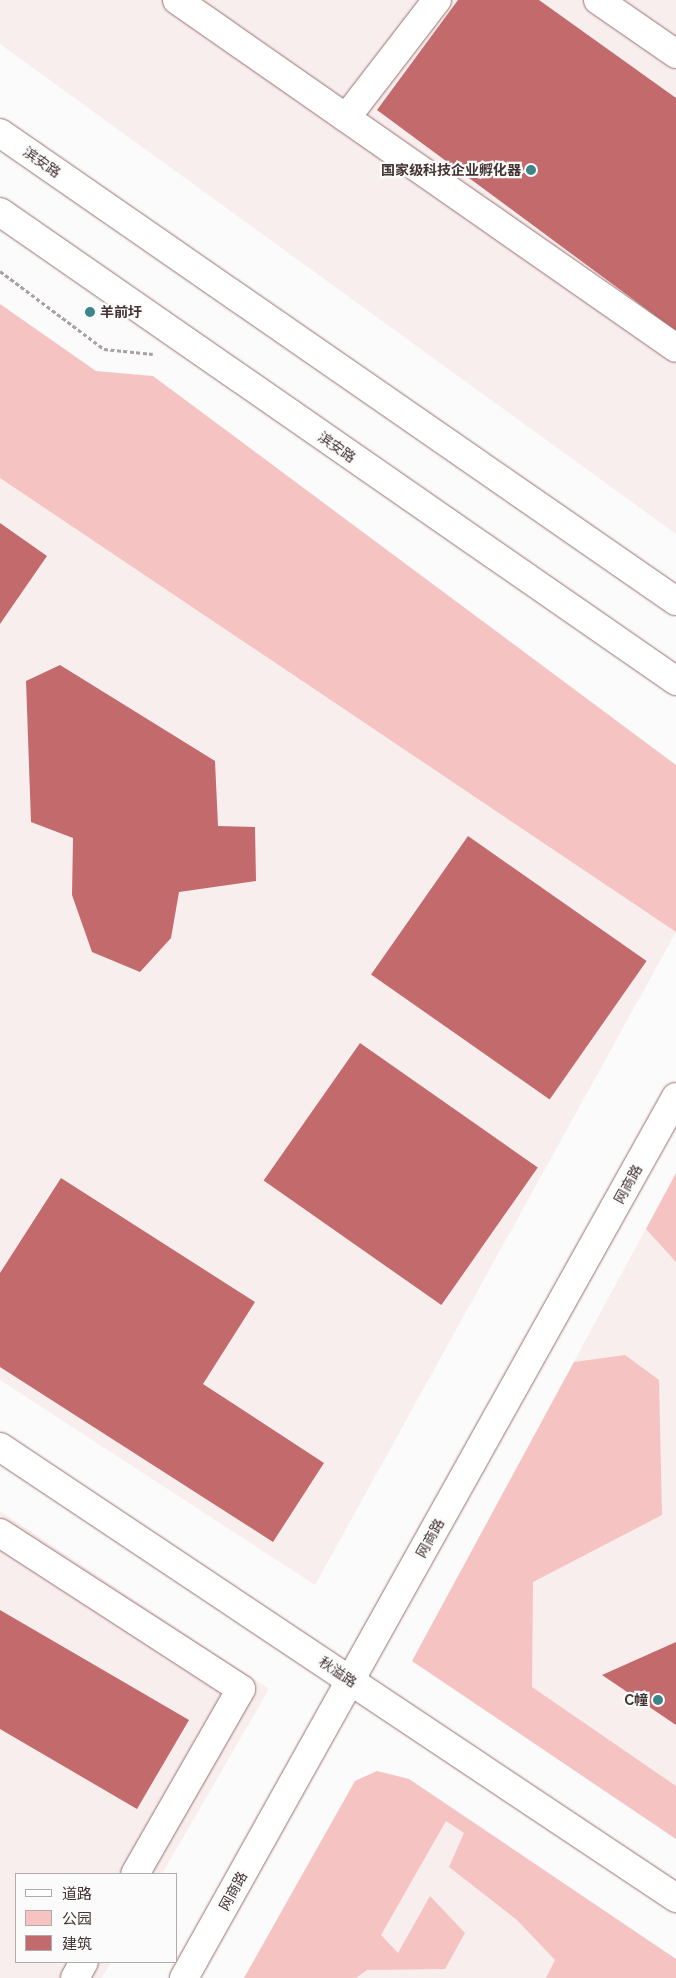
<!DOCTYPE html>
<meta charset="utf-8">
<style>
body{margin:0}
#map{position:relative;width:676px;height:1978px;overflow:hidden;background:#fbfbfb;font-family:Raleway,"Noto Sans SC",sans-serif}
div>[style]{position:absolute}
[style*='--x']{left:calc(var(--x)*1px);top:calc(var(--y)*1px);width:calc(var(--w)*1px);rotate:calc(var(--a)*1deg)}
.built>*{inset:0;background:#f9eeee}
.green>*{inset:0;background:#f5c3c2}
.building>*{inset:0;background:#c26a6c;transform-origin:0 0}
.path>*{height:3px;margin-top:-1.5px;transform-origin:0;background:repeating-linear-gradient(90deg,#a9a2a2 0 4px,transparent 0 6.5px)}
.roads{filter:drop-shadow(0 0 1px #977170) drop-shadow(0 0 1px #977170)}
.minor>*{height:28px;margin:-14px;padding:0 14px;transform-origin:14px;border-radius:14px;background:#fff}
.major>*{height:28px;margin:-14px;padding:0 14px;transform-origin:14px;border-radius:14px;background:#fff}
.dots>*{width:14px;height:14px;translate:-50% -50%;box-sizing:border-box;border:2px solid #fbfbfb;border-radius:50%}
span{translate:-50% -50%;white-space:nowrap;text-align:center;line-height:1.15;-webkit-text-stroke:4.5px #fbfbfb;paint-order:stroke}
.street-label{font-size:14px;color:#433}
.poi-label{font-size:14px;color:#433;font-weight:700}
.right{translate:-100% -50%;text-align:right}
.left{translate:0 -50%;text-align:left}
.legend{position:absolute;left:15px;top:1873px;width:162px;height:90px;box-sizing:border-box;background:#fbfbfb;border:1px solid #b2abab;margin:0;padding:6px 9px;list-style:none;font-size:15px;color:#433}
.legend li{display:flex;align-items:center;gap:10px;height:25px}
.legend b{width:25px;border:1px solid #b2abab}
</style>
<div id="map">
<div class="built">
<div style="clip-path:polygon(0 0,676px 0,676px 534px,0 44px)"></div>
<div style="clip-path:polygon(0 478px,676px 932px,315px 1585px,0 1380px)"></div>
<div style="clip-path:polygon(676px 1173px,676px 1839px,412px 1661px)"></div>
<div style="clip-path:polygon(0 1511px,269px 1689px,162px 1874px,16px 1874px,16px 1962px,111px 1962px,102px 1978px,0 1978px)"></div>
<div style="clip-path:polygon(377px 1771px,409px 1779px,676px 1959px,676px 1978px,244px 1978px,355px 1781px)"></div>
</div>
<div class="green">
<div style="clip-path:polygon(0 304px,96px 371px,153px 376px,676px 765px,676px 932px,0 478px)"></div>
<div style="clip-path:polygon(676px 1173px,676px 1262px,646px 1229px)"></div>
<div style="clip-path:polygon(625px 1355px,659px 1380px,662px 1515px,533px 1582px,532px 1687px,676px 1786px,676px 1839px,412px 1661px,574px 1362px)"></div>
<div style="clip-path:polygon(377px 1771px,409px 1779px,676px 1959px,676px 1978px,546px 1978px,555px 1960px,517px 1920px,449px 1867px,464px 1833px,446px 1821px,381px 1935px,398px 1953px,430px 1896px,465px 1933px,445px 1969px,367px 1970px,356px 1978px,244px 1978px,355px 1781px)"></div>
</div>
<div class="building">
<div style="clip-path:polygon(458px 0,539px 0,676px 98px,676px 331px,377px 110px)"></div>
<div style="clip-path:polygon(0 523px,47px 556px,0 624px)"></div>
<div style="clip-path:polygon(60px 665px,215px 761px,218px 826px,255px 827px,256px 881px,179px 892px,171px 938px,140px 972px,92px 952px,72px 895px,73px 838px,31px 822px,26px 681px)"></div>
<div style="left:468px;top:836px;width:218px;height:169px;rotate:35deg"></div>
<div style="left:360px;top:1043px;width:217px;height:168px;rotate:35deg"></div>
<div style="clip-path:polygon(61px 1178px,255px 1302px,203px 1384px,324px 1463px,273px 1542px,0 1367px,0 1273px)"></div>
<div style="clip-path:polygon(0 1610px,189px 1720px,137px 1809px,0 1729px)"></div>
<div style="clip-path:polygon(676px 1642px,676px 1725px,602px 1675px)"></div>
</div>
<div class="path">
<div style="--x:0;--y:271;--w:130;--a:36.9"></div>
<div style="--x:104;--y:349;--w:49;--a:5.8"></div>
</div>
<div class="roads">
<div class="minor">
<div style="--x:177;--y:0;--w:608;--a:34.89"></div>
<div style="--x:598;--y:0;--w:95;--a:34.7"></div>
<div style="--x:346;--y:118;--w:149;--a:-52.4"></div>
<div style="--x:0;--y:1447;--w:813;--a:33.71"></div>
<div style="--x:0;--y:1533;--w:287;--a:32.9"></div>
<div style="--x:241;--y:1689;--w:213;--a:119.8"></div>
<div style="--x:75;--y:1978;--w:18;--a:-61"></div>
<div style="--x:184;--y:1978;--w:1009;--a:-60.82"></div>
</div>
<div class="major">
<div style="--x:0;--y:133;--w:822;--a:34.7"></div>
<div style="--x:0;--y:212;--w:823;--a:34.75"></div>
</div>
</div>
<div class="dots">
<div style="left:531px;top:170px;background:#3c8588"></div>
<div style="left:90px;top:312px;background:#3c8588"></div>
<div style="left:658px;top:1700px;background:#3c8588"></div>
</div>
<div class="street-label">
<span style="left:42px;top:162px;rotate:35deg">滨安路</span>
<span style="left:337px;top:447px;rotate:35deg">滨安路</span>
<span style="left:628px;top:1184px;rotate:-61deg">网商路</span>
<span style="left:430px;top:1538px;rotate:-61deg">网商路</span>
<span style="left:338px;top:1672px;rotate:34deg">秋溢路</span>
<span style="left:233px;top:1891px;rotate:-61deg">网商路</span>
</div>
<div class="poi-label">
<span class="right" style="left:521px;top:170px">国家级科技企业孵化器</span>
<span class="left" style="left:100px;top:312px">羊前圩</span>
<span class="right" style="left:648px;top:1700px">C幢</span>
</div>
<ul class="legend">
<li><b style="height:6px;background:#fff"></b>道路</li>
<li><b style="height:14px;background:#f5c3c2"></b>公园</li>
<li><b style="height:14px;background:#c26a6c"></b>建筑</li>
</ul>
</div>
